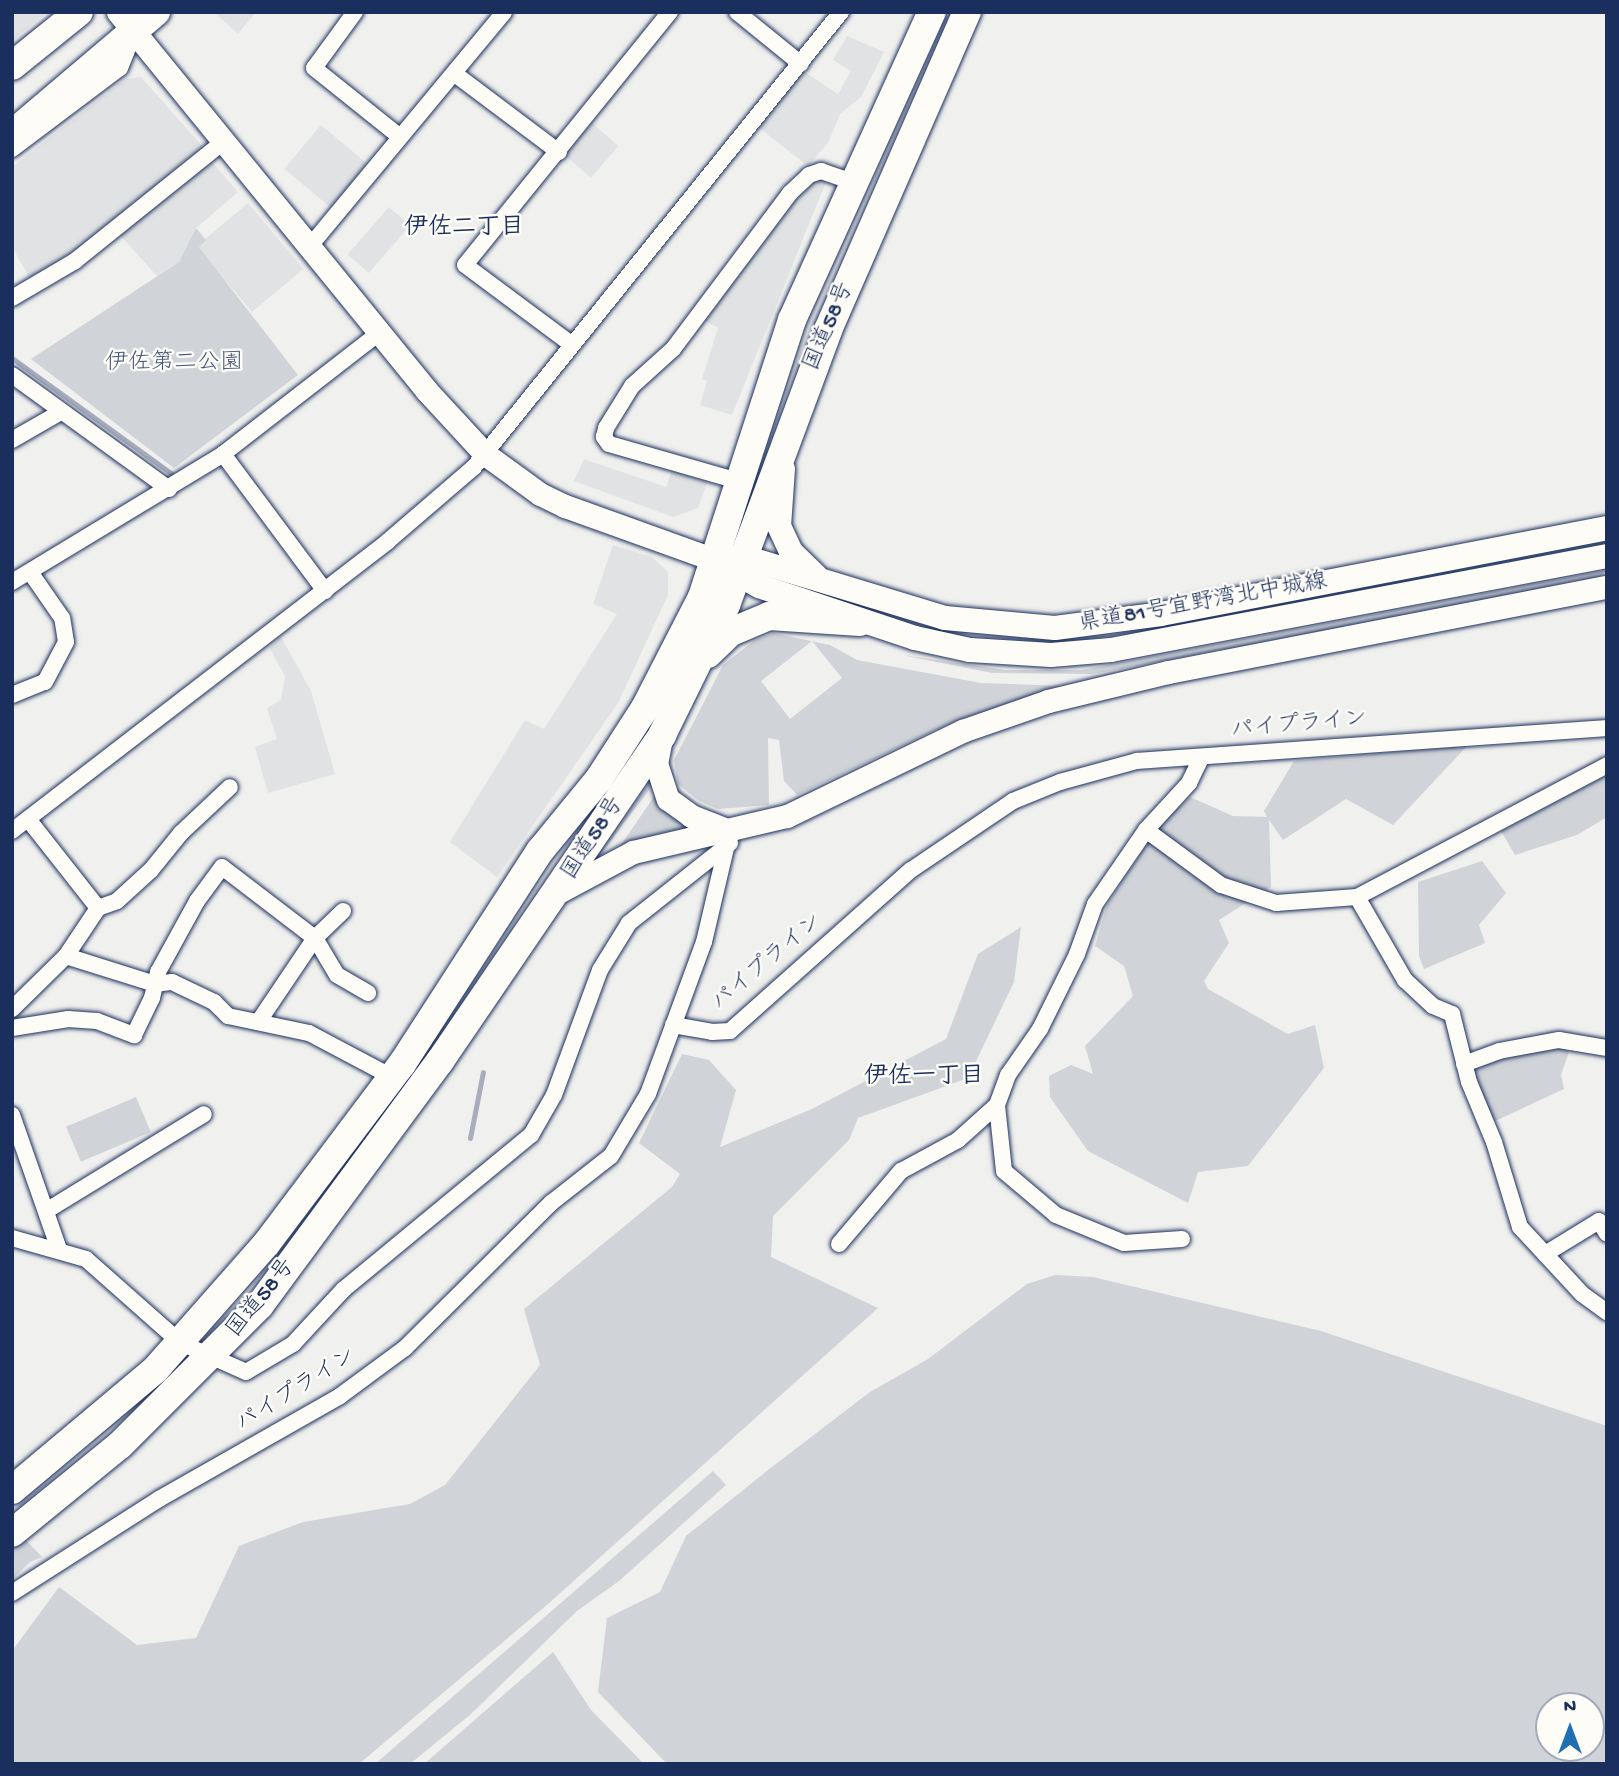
<!DOCTYPE html>
<meta charset="utf-8">
<style>
body{margin:0}
#map{position:relative;width:1619px;height:1776px;overflow:hidden;background:#f0f0ee;font-family:"Gochi Hand","Klee One",sans-serif}
div>[style]{position:absolute}
[style*='--x']{left:calc(var(--x)*1px);top:calc(var(--y)*1px);width:calc(var(--w)*1px);rotate:calc(var(--a)*1deg)}
.built>*{inset:0;background:#e0e2e3;transform-origin:0 0}
.green>*{inset:0;background:#d0d3d8;transform-origin:0 0}
.stream>*{height:5px;margin:-2.5px;padding:0 2.5px;transform-origin:2.5px;border-radius:2.5px;background:#a7adbd}
.roads{filter:drop-shadow(0 0 2px #1b2f5e) drop-shadow(0 0 2px #1b2f5e)}
.street>*{height:16px;margin:-8px;padding:0 8px;transform-origin:8px;border-radius:8px;background:#fdfcf7}
.secondary>*{height:23px;margin:-11.5px;padding:0 11.5px;transform-origin:11.5px;border-radius:11.5px;background:#fdfcf7}
.primary>*{height:24px;margin:-12px;padding:0 12px;transform-origin:12px;border-radius:12px;background:#fdfcf7}
.highway>*{height:28px;margin:-14px;padding:0 14px;transform-origin:14px;border-radius:14px;background:#fdfcf7}
span{translate:-50% -50%;white-space:nowrap;text-align:center;line-height:1.15;-webkit-text-stroke:5px #fdfcf7;paint-order:stroke}
.street-label{font-size:23px;color:#1b2f5e}
.park-label{font-size:23px;color:#48587c}
.neighbourhood-label{font-size:24px;color:#1b2f5e;font-weight:700}
.frame{position:absolute;inset:0;border:14px solid #1b2f5e;pointer-events:none}
.north{position:absolute;left:1535px;top:1692px;width:70px;height:70px;box-sizing:border-box;background:#fdfcf7;border:2px solid #a3aaba;border-radius:50%;rotate:0deg;font-size:19px;font-weight:700;line-height:28px;text-align:center;color:#1b2f5e}
.north::after{content:'';display:block;margin:auto;width:24px;height:32px;background:#1f6fb2;clip-path:polygon(50% 0,100% 100%,50% 72%,0 100%)}
</style>
<div id="map">
<div class="built">
<div style="clip-path:polygon(12px 12px,47px 12px,12px 41px)"></div>
<div style="clip-path:polygon(214px 12px,256px 12px,238px 34px)"></div>
<div style="clip-path:polygon(847px 36px,884px 52px,861px 97px,840px 114px,828px 143px,808px 166px,758px 127px,803px 71px,838px 94px,851px 71px,833px 60px)"></div>
<div style="clip-path:polygon(141px 77px,203px 147px,112px 224px,31px 280px,12px 247px,12px 167px,125px 79px)"></div>
<div style="left:592px;top:123px;width:35px;height:42px;rotate:41deg"></div>
<div style="left:321px;top:125px;width:62px;height:57px;rotate:40deg"></div>
<div style="clip-path:polygon(212px 162px,238px 192px,196px 228px,179px 262px,157px 276px,120px 235px)"></div>
<div style="clip-path:polygon(828px 177px,732px 415px,700px 405px,707px 381px,702px 379px,718px 328px,702px 319px,810px 178px)"></div>
<div style="left:248px;top:203px;width:86px;height:67px;rotate:50deg"></div>
<div style="left:389px;top:207px;width:28px;height:63px;rotate:41deg"></div>
<div style="clip-path:polygon(584px 459px,666px 487px,673px 467px,708px 480px,698px 508px,673px 517px,574px 481px)"></div>
<div style="clip-path:polygon(613px 545px,652px 557px,668px 572px,668px 595px,618px 703px,497px 877px,450px 842px,525px 720px,544px 729px,617px 614px,593px 604px)"></div>
<div style="clip-path:polygon(281px 637px,311px 691px,335px 774px,268px 793px,255px 747px,277px 739px,267px 708px,281px 700px,285px 676px,269px 647px)"></div>
</div>
<div class="green">
<div style="clip-path:polygon(196px 228px,206px 240px,199px 247px,298px 375px,174px 468px,31px 359px,179px 262px)"></div>
<div style="clip-path:polygon(1607px 570px,1600px 576px,1417px 613px,1093px 674px,992px 673px,902px 655px,1006px 670px,1082px 670px)"></div>
<div style="clip-path:polygon(evenodd,773px 633px,830px 645px,857px 660px,981px 683px,1064px 686px,946px 725px,797px 795px,784px 781px,779px 740px,768px 738px,769px 805px,718px 809px,699px 801px,678px 784px,674px 760px,723px 665px,755px 640px,773px 633px,812px 641px,842px 678px,790px 719px,761px 681px,812px 641px)"></div>
<div style="clip-path:polygon(1468px 745px,1393px 825px,1346px 799px,1283px 840px,1269px 820px,1271px 887px,1219px 920px,1229px 943px,1204px 981px,1208px 989px,1288px 1034px,1315px 1025px,1324px 1068px,1248px 1166px,1198px 1172px,1188px 1203px,1088px 1151px,1050px 1097px,1049px 1076px,1071px 1065px,1093px 1074px,1085px 1046px,1133px 996px,1124px 966px,1095px 946px,1107px 905px,1157px 828px,1190px 797px,1233px 816px,1267px 817px,1264px 811px,1294px 761px)"></div>
<div style="clip-path:polygon(1607px 775px,1607px 817px,1577px 835px,1515px 855px,1501px 831px)"></div>
<div style="clip-path:polygon(651px 780px,653px 785px,599px 856px,598px 854px)"></div>
<div style="clip-path:polygon(655px 795px,692px 828px,619px 848px)"></div>
<div style="clip-path:polygon(1482px 861px,1506px 893px,1479px 925px,1485px 943px,1424px 969px,1419px 956px,1418px 882px)"></div>
<div style="clip-path:polygon(1021px 927px,1014px 982px,968px 1078px,858px 1118px,849px 1140px,773px 1216px,771px 1257px,878px 1308px,548px 1604px,359px 1764px,12px 1764px,12px 1651px,59px 1587px,137px 1645px,196px 1638px,239px 1546px,303px 1522px,410px 1504px,445px 1485px,540px 1365px,524px 1309px,672px 1187px,680px 1174px,639px 1143px,682px 1054px,709px 1060px,736px 1090px,720px 1147px,812px 1109px,946px 1039px,978px 954px)"></div>
<div style="clip-path:polygon(1559px 1045px,1569px 1052px,1561px 1075px,1564px 1089px,1493px 1122px,1470px 1067px)"></div>
<div style="left:136px;top:1097px;width:38px;height:76px;rotate:67deg"></div>
<div style="clip-path:polygon(evenodd,1055px 1275px,1093px 1277px,1321px 1331px,1607px 1426px,1607px 1764px,667px 1764px,598px 1692px,607px 1618px,660px 1592px,686px 1536px,768px 1470px,870px 1392px,928px 1359px,1027px 1284px,1055px 1275px,1549px 1706px,1591px 1706px,1591px 1748px,1549px 1748px,1549px 1706px)"></div>
<div style="clip-path:polygon(713px 1471px,726px 1485px,619px 1581px,577px 1611px,471px 1714px,410px 1764px,375px 1764px)"></div>
<div style="clip-path:polygon(25px 1539px,42px 1557px,30px 1562px,12px 1580px,12px 1546px)"></div>
<div style="clip-path:polygon(553px 1652px,591px 1710px,644px 1764px,424px 1764px)"></div>
</div>
<div class="stream">
<div style="--x:12;--y:358;--w:196;--a:35.9"></div>
<div style="--x:470;--y:1138;--w:67;--a:-78.9"></div>
</div>
<div class="roads">
<div class="street">
<div style="--x:355;--y:12;--w:69;--a:126.2"></div>
<div style="--x:314;--y:68;--w:110;--a:38.7"></div>
<div style="--x:737;--y:12;--w:82;--a:39.1"></div>
<div style="--x:455;--y:74;--w:130;--a:36.9"></div>
<div style="--x:12;--y:149;--w:135;--a:-36.9"></div>
<div style="--x:120;--y:68;--w:31;--a:-68"></div>
<div style="--x:310;--y:246;--w:304;--a:-50.3"></div>
<div style="--x:12;--y:298;--w:73;--a:-30.4"></div>
<div style="--x:75;--y:261;--w:190;--a:-38.8"></div>
<div style="--x:571;--y:344;--w:132;--a:-143.3"></div>
<div style="--x:465;--y:265;--w:326;--a:-51"></div>
<div style="--x:12;--y:375;--w:194;--a:36"></div>
<div style="--x:12;--y:440;--w:54;--a:-29.9"></div>
<div style="--x:223;--y:454;--w:171;--a:53.3"></div>
<div style="--x:738;--y:481;--w:134;--a:-164"></div>
<div style="--x:609;--y:444;--w:9;--a:-126"></div>
<div style="--x:604;--y:437;--w:9;--a:-77"></div>
<div style="--x:606;--y:428;--w:49;--a:-58.2"></div>
<div style="--x:632;--y:386;--w:55;--a:-42.1"></div>
<div style="--x:673;--y:349;--w:195;--a:-53.1"></div>
<div style="--x:790;--y:193;--w:26;--a:-43"></div>
<div style="--x:809;--y:175;--w:13;--a:-18"></div>
<div style="--x:821;--y:171;--w:36;--a:19"></div>
<div style="--x:12;--y:582;--w:247;--a:-31.2"></div>
<div style="--x:223;--y:454;--w:197;--a:-37.8"></div>
<div style="--x:12;--y:695;--w:35;--a:-22"></div>
<div style="--x:45;--y:682;--w:45;--a:-62.3"></div>
<div style="--x:66;--y:642;--w:24;--a:-99"></div>
<div style="--x:62;--y:618;--w:56;--a:-124.8"></div>
<div style="--x:1146;--y:830;--w:93;--a:36.3"></div>
<div style="--x:1221;--y:885;--w:58;--a:18.1"></div>
<div style="--x:1276;--y:903;--w:81;--a:-4.2"></div>
<div style="--x:1357;--y:897;--w:283;--a:-27.8"></div>
<div style="--x:12;--y:831;--w:475;--a:-37.6"></div>
<div style="--x:388;--y:541;--w:113;--a:-40.7"></div>
<div style="--x:474;--y:467;--w:585;--a:-51.11"></div>
<div style="--x:1357;--y:897;--w:96;--a:60"></div>
<div style="--x:1405;--y:980;--w:38;--a:43"></div>
<div style="--x:1433;--y:1006;--w:21;--a:23"></div>
<div style="--x:1452;--y:1014;--w:70;--a:76"></div>
<div style="--x:1469;--y:1082;--w:65;--a:67.4"></div>
<div style="--x:1494;--y:1142;--w:89;--a:73"></div>
<div style="--x:1520;--y:1227;--w:91;--a:47.2"></div>
<div style="--x:1582;--y:1294;--w:31;--a:36"></div>
<div style="--x:98;--y:908;--w:20;--a:-20"></div>
<div style="--x:117;--y:901;--w:46;--a:-42.4"></div>
<div style="--x:151;--y:870;--w:48;--a:-51"></div>
<div style="--x:181;--y:833;--w:67;--a:-43.2"></div>
<div style="--x:66;--y:956;--w:93;--a:17.5"></div>
<div style="--x:155;--y:984;--w:17;--a:-7"></div>
<div style="--x:172;--y:982;--w:47;--a:25.5"></div>
<div style="--x:214;--y:1002;--w:20;--a:45"></div>
<div style="--x:228;--y:1016;--w:83;--a:11.9"></div>
<div style="--x:309;--y:1033;--w:94;--a:27.9"></div>
<div style="--x:12;--y:1009;--w:76;--a:-44.5"></div>
<div style="--x:66;--y:956;--w:58;--a:-56.3"></div>
<div style="--x:98;--y:908;--w:113;--a:-128.2"></div>
<div style="--x:259;--y:1021;--w:100;--a:-56"></div>
<div style="--x:315;--y:938;--w:39;--a:-44"></div>
<div style="--x:673;--y:1025;--w:40;--a:10"></div>
<div style="--x:712;--y:1032;--w:18;--a:-3"></div>
<div style="--x:730;--y:1031;--w:242;--a:-41.7"></div>
<div style="--x:911;--y:870;--w:123;--a:-34.1"></div>
<div style="--x:1013;--y:801;--w:51;--a:-22"></div>
<div style="--x:1060;--y:782;--w:80;--a:-15.3"></div>
<div style="--x:1137;--y:761;--w:471;--a:-4"></div>
<div style="--x:12;--y:1028;--w:57;--a:-9.1"></div>
<div style="--x:68;--y:1019;--w:29;--a:4"></div>
<div style="--x:97;--y:1021;--w:40;--a:21"></div>
<div style="--x:134;--y:1035;--w:41;--a:-64.1"></div>
<div style="--x:152;--y:998;--w:27;--a:-77"></div>
<div style="--x:158;--y:972;--w:81;--a:-61.2"></div>
<div style="--x:197;--y:901;--w:42;--a:-53.7"></div>
<div style="--x:222;--y:867;--w:117;--a:37.4"></div>
<div style="--x:315;--y:938;--w:43;--a:59.3"></div>
<div style="--x:337;--y:975;--w:36;--a:30"></div>
<div style="--x:1464;--y:1064;--w:37;--a:-20"></div>
<div style="--x:1499;--y:1051;--w:61;--a:-10.4"></div>
<div style="--x:1559;--y:1040;--w:49;--a:9.5"></div>
<div style="--x:12;--y:1115;--w:142;--a:70.7"></div>
<div style="--x:46;--y:1211;--w:185;--a:-31.5"></div>
<div style="--x:12;--y:1238;--w:77;--a:15.8"></div>
<div style="--x:86;--y:1259;--w:127;--a:41.5"></div>
<div style="--x:181;--y:1343;--w:71;--a:24"></div>
<div style="--x:246;--y:1372;--w:55;--a:-30.8"></div>
<div style="--x:293;--y:1344;--w:75;--a:-47.2"></div>
<div style="--x:344;--y:1289;--w:242;--a:-39.5"></div>
<div style="--x:531;--y:1135;--w:46;--a:-60.1"></div>
<div style="--x:554;--y:1095;--w:133;--a:-69.8"></div>
<div style="--x:600;--y:970;--w:55;--a:-58.3"></div>
<div style="--x:629;--y:923;--w:129;--a:-38.4"></div>
<div style="--x:1182;--y:1239;--w:58;--a:176.1"></div>
<div style="--x:1124;--y:1243;--w:74;--a:-157.6"></div>
<div style="--x:1056;--y:1215;--w:68;--a:-139.8"></div>
<div style="--x:1004;--y:1171;--w:66;--a:-96.1"></div>
<div style="--x:997;--y:1105;--w:32;--a:-70"></div>
<div style="--x:1008;--y:1075;--w:56;--a:-55.2"></div>
<div style="--x:1040;--y:1029;--w:84;--a:-63.7"></div>
<div style="--x:1077;--y:954;--w:53;--a:-70.2"></div>
<div style="--x:1095;--y:904;--w:90;--a:-55.4"></div>
<div style="--x:1146;--y:830;--w:64;--a:-47.5"></div>
<div style="--x:1189;--y:783;--w:28;--a:-64"></div>
<div style="--x:839;--y:1244;--w:96;--a:-49.7"></div>
<div style="--x:901;--y:1171;--w:65;--a:-28.5"></div>
<div style="--x:958;--y:1140;--w:52;--a:-41.9"></div>
<div style="--x:1545;--y:1254;--w:63;--a:-31.4"></div>
<div style="--x:1599;--y:1221;--w:15;--a:58"></div>
<div style="--x:12;--y:1593;--w:174;--a:-32.6"></div>
<div style="--x:159;--y:1499;--w:208;--a:-29.6"></div>
<div style="--x:340;--y:1396;--w:81;--a:-36.4"></div>
<div style="--x:405;--y:1348;--w:206;--a:-44.8"></div>
<div style="--x:551;--y:1203;--w:76;--a:-38.1"></div>
<div style="--x:611;--y:1156;--w:72;--a:-59.2"></div>
<div style="--x:648;--y:1094;--w:162;--a:-69.8"></div>
<div style="--x:704;--y:942;--w:114;--a:-76.8"></div>
</div>
<div class="secondary">
<div style="--x:118;--y:12;--w:488;--a:50.8"></div>
<div style="--x:426;--y:390;--w:87;--a:47.3"></div>
<div style="--x:485;--y:454;--w:68;--a:36"></div>
<div style="--x:540;--y:494;--w:28;--a:26"></div>
<div style="--x:565;--y:506;--w:159;--a:19.8"></div>
<div style="--x:661;--y:738;--w:25;--a:101"></div>
<div style="--x:656;--y:763;--w:38;--a:72"></div>
<div style="--x:668;--y:799;--w:29;--a:36"></div>
<div style="--x:691;--y:816;--w:41;--a:21.5"></div>
<div style="--x:560;--y:891;--w:83;--a:-28.1"></div>
<div style="--x:633;--y:852;--w:158;--a:-13.2"></div>
<div style="--x:787;--y:816;--w:195;--a:-25.9"></div>
<div style="--x:962;--y:731;--w:91;--a:-19.2"></div>
<div style="--x:1048;--y:701;--w:123;--a:-13.6"></div>
<div style="--x:1168;--y:672;--w:447;--a:-11"></div>
</div>
<div class="primary">
<div style="--x:783;--y:469;--w:57;--a:94"></div>
<div style="--x:779;--y:526;--w:29;--a:65"></div>
<div style="--x:791;--y:552;--w:35;--a:44"></div>
<div style="--x:726;--y:559;--w:18;--a:-6"></div>
<div style="--x:744;--y:557;--w:210;--a:16.9"></div>
<div style="--x:945;--y:618;--w:110;--a:5.2"></div>
<div style="--x:1055;--y:628;--w:107;--a:-7.5"></div>
<div style="--x:1161;--y:614;--w:454;--a:-10.9"></div>
<div style="--x:721;--y:565;--w:43;--a:28.9"></div>
<div style="--x:759;--y:586;--w:164;--a:18.4"></div>
<div style="--x:915;--y:638;--w:56;--a:12.3"></div>
<div style="--x:970;--y:650;--w:81;--a:3.5"></div>
<div style="--x:1051;--y:655;--w:60;--a:-4.8"></div>
<div style="--x:1111;--y:650;--w:505;--a:-10.73"></div>
</div>
<div class="highway">
<div style="--x:12;--y:66;--w:86;--a:-38.9"></div>
<div style="--x:12;--y:134;--w:189;--a:-40.3"></div>
<div style="--x:708;--y:654;--w:32;--a:-44"></div>
<div style="--x:731;--y:632;--w:41;--a:-22.8"></div>
<div style="--x:769;--y:616;--w:91;--a:3.8"></div>
<div style="--x:12;--y:1490;--w:187;--a:-40"></div>
<div style="--x:155;--y:1370;--w:169;--a:-48.6"></div>
<div style="--x:267;--y:1243;--w:224;--a:-53"></div>
<div style="--x:402;--y:1064;--w:254;--a:-57.1"></div>
<div style="--x:540;--y:851;--w:93;--a:-50.7"></div>
<div style="--x:599;--y:779;--w:85;--a:-57.1"></div>
<div style="--x:645;--y:708;--w:125;--a:-62.8"></div>
<div style="--x:702;--y:597;--w:291;--a:-72"></div>
<div style="--x:792;--y:320;--w:338;--a:-65.6"></div>
<div style="--x:12;--y:1533;--w:139;--a:-39.2"></div>
<div style="--x:120;--y:1445;--w:198;--a:-45"></div>
<div style="--x:260;--y:1305;--w:303;--a:-53.6"></div>
<div style="--x:440;--y:1061;--w:394;--a:-55.7"></div>
<div style="--x:662;--y:735;--w:145;--a:-63.8"></div>
<div style="--x:726;--y:605;--w:293;--a:-69.6"></div>
<div style="--x:828;--y:330;--w:347;--a:-66.4"></div>
</div>
</div>
<div class="street-label">
<span style="left:830px;top:327px;rotate:-67deg">国道58号</span>
<span style="left:1203px;top:604px;rotate:-10deg">県道81号宜野湾北中城線</span>
<span style="left:1299px;top:726px;rotate:-5deg">パイプライン</span>
<span style="left:594px;top:839px;rotate:-57deg">国道58号</span>
<span style="left:768px;top:963px;rotate:-40deg">パイプライン</span>
<span style="left:262px;top:1299px;rotate:-51deg">国道58号</span>
<span style="left:297px;top:1391px;rotate:-32deg">パイプライン</span>
</div>
<div class="park-label">
<span style="left:174px;top:364px">伊佐第二公園</span>
</div>
<div class="neighbourhood-label">
<span style="left:464px;top:229px">伊佐二丁目</span>
<span style="left:924px;top:1078px">伊佐一丁目</span>
</div>
<div class="frame"></div>
<div class="north">N</div>
</div>
